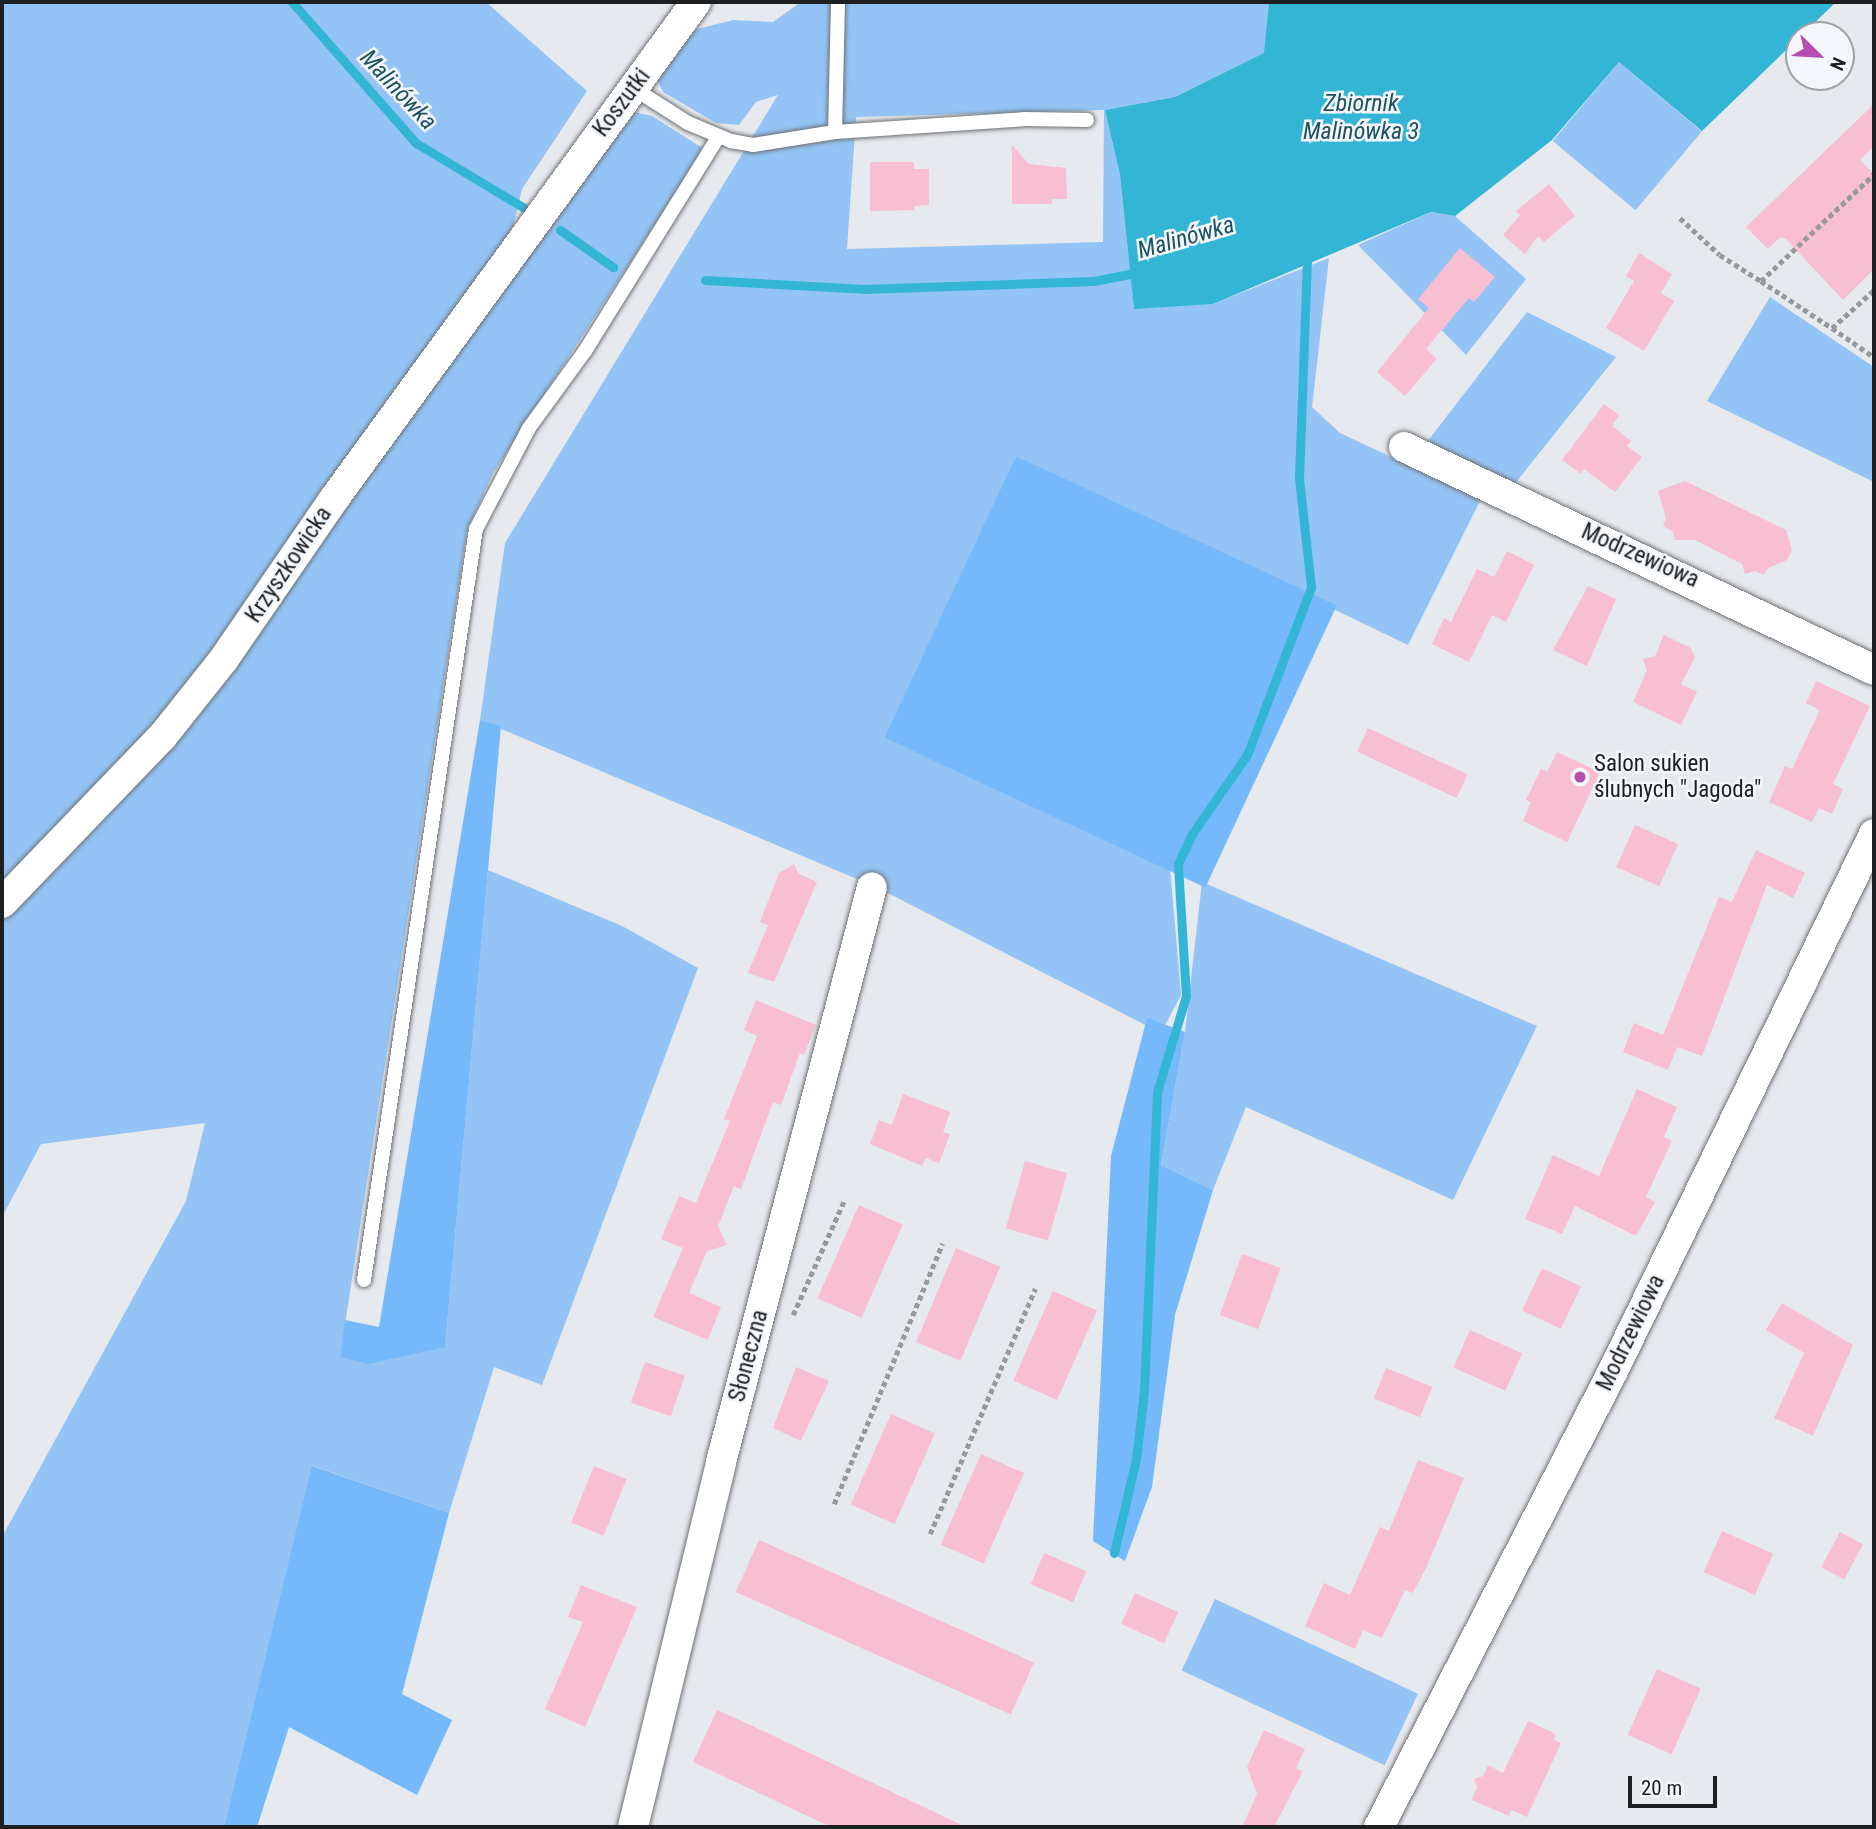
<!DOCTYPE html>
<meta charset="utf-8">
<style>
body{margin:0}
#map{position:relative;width:1876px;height:1829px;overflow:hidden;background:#e6e9ed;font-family:"Roboto Condensed",sans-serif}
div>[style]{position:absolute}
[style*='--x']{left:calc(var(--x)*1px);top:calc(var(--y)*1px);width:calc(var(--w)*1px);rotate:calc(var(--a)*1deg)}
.green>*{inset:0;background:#94c4f6;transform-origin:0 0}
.forest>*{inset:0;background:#76b9fb;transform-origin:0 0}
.water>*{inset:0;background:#33b5d5}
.stream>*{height:9px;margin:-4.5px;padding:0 4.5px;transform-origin:4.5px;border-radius:4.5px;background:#33b5d5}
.building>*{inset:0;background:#f8bfd2;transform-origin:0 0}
.path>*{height:4.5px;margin-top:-2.25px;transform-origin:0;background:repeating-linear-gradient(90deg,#97999c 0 5px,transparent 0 8.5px)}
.roads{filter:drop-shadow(0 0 2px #6e7174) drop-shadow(0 0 2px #6e7174)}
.lane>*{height:14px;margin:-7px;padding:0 7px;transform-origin:7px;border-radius:7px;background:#fff}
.street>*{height:30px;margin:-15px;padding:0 15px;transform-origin:15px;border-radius:15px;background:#fff}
.dots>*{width:19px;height:19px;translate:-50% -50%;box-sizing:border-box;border:4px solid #f3f6fa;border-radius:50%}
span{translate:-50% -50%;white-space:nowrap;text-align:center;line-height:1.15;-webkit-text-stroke:5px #f3f6fa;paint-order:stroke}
.street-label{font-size:23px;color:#1e1f20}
.poi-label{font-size:23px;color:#1e1f20}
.left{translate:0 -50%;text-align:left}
.water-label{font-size:24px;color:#1e5260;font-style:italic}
.frame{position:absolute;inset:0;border:4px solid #1e1f20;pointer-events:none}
.north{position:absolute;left:1785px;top:21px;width:70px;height:70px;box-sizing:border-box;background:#f3f6fa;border:2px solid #9ea0a3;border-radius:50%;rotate:114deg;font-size:19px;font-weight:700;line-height:28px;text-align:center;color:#1e1f20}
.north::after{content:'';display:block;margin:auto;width:24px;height:32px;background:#b64eb1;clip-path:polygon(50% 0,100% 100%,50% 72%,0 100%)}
.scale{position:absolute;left:1628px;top:1776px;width:89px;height:32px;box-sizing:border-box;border:4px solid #1e1f20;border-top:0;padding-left:9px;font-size:21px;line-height:24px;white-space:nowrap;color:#1e1f20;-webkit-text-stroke:5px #f3f6fa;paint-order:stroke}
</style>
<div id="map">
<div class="green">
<div style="clip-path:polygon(2px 2px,486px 2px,587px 91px,522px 189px,513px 228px,244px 619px,173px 707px,2px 882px)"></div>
<div style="clip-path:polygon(evenodd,801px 2px,1269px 2px,1265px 53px,1175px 97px,1105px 110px,1120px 175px,1134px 308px,1213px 304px,1329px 258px,1312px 407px,1340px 433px,1481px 499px,1408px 645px,1016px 456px,887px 739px,1170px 868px,1181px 995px,1161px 1033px,876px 887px,480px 720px,505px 543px,778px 95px,756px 102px,739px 125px,716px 123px,663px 92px,656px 78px,693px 30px,733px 20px,773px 22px,801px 2px,1104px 110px,1103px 242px,847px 249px,856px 117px,1104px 110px)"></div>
<div style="left:1619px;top:62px;width:108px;height:103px;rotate:40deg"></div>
<div style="clip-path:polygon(630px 111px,652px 116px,704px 149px,493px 473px,467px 531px,340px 1357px,445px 1346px,488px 870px,622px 926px,698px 968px,542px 1385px,494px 1367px,449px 1513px,313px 1466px,224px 1827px,2px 1827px,2px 1537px,186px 1201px,205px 1123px,41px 1144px,2px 1217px,2px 916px,85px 826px)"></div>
<div style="clip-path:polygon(1431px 212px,1455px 216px,1526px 279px,1466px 355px,1358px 245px)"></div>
<div style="clip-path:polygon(1770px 297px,1874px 367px,1874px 482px,1707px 401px)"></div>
<div style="clip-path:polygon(1527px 312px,1616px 357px,1513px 486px,1427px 442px)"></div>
<div style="clip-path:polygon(1202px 882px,1537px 1026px,1453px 1200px,1246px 1107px,1213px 1190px,1161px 1165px,1185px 1032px)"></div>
<div style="left:1215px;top:1599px;width:224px;height:79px;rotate:25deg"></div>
</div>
<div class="forest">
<div style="left:1016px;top:456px;width:354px;height:311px;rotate:25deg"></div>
<div style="clip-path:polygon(480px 720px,501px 726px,445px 1347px,368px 1364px,340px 1357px,345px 1320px,379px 1327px)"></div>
<div style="clip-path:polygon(1147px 1018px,1185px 1032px,1161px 1165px,1213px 1190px,1175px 1315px,1152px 1487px,1125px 1561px,1093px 1541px,1111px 1156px)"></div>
<div style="clip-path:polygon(312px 1466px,449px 1513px,402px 1694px,452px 1720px,417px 1795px,289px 1727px,257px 1827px,224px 1827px)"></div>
</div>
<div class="water">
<div style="clip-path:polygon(1269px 2px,1836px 2px,1702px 131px,1619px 62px,1552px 140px,1455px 216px,1431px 212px,1213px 304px,1134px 309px,1120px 175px,1105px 110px,1175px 97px,1264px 53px)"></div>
</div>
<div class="stream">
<div style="--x:292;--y:2;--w:188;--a:48.7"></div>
<div style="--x:416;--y:143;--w:128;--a:31"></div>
<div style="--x:560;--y:230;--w:65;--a:34.9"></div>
<div style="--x:705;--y:280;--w:159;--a:3.2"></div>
<div style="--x:864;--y:289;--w:230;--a:-2"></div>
<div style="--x:1094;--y:281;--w:46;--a:-11.3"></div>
<div style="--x:1114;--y:1553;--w:97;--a:-76.8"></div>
<div style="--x:1136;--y:1459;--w:68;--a:-83.3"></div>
<div style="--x:1144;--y:1391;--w:299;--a:-87.5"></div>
<div style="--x:1157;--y:1092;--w:100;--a:-73.2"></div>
<div style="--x:1186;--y:996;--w:132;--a:-93.5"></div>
<div style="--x:1178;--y:864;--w:33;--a:-65"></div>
<div style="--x:1192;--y:834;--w:96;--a:-55.2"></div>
<div style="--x:1247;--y:755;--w:180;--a:-69.1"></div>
<div style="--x:1311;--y:587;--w:110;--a:-96.3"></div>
<div style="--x:1299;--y:478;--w:222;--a:-87.9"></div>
</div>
<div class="building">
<div style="clip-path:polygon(1874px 104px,1874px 147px,1860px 160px,1874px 174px,1874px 269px,1843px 300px,1786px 239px,1780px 237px,1768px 249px,1746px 227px)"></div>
<div style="clip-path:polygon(1012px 145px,1029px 164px,1066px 168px,1067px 199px,1052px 199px,1052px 204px,1012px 204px)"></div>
<div style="clip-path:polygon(870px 162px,914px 162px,914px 169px,929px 169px,929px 205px,914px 206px,914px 210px,870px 211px)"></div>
<div style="clip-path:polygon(1549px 184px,1575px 216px,1544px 242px,1538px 236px,1525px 254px,1503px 235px,1520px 215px,1516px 211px)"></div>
<div style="clip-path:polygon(1460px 248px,1495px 277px,1474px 302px,1469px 298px,1426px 349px,1437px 359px,1405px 396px,1377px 372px,1429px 308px,1418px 299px)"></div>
<div style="clip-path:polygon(1639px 253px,1672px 274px,1661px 293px,1674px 301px,1644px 351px,1606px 328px,1634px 281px,1626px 276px)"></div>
<div style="clip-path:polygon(1604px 404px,1619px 415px,1612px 426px,1631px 441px,1627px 446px,1642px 457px,1615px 492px,1584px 469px,1581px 474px,1562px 460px)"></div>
<div style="clip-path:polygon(1685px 481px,1786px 530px,1792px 550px,1787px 560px,1768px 568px,1764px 575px,1755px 571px,1745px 574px,1742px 564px,1695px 540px,1675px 540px,1672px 531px,1663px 526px,1666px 518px,1658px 491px)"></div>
<div style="clip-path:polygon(1507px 551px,1534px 565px,1506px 622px,1492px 615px,1469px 662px,1432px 644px,1444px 618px,1451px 622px,1477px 569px,1494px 577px)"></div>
<div style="clip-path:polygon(1588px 586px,1616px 599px,1587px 666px,1553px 650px)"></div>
<div style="clip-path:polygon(1664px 635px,1691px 648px,1695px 658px,1681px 684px,1697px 692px,1681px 725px,1633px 702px,1647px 670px,1643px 659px,1655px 656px)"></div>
<div style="clip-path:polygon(1816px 681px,1870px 706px,1833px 784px,1843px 789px,1832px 814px,1819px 808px,1812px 822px,1769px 802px,1785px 766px,1792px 769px,1820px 710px,1806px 703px)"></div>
<div style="left:1368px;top:728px;width:110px;height:26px;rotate:25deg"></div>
<div style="clip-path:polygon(1557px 752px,1600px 772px,1567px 842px,1523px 821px,1531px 802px,1526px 800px,1541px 769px,1547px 772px)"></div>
<div style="left:1635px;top:825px;width:47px;height:46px;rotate:24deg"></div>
<div style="clip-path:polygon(1756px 850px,1805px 873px,1793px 898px,1767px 885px,1702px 1056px,1677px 1047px,1668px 1070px,1623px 1052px,1634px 1023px,1663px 1035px,1719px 897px,1732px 902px)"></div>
<div style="clip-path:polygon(794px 864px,799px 874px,817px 882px,774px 982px,748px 973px,768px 925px,760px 922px,779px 873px)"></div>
<div style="clip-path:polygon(756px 1000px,816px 1025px,804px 1055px,800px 1053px,781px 1105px,773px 1102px,741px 1189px,734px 1186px,718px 1226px,727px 1245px,707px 1251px,689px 1293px,721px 1307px,708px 1340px,653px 1317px,683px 1248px,661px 1239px,679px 1196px,696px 1203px,730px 1121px,724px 1119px,757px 1036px,744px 1030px)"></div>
<div style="clip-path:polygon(1637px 1089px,1677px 1107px,1664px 1137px,1672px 1141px,1646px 1197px,1655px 1202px,1636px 1236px,1575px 1206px,1562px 1234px,1525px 1219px,1553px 1155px,1599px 1176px)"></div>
<div style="clip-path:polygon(903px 1094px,950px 1112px,943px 1132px,950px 1134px,939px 1163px,926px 1158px,922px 1166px,870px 1144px,879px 1120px,892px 1125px)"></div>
<div style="left:1025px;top:1161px;width:44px;height:70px;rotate:16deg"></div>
<div style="left:859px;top:1205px;width:48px;height:102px;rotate:24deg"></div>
<div style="left:956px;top:1248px;width:48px;height:102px;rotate:23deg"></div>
<div style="left:1242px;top:1254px;width:41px;height:65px;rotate:20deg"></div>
<div style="left:1542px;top:1268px;width:43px;height:47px;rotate:25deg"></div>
<div style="left:1053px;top:1291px;width:48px;height:98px;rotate:24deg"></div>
<div style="clip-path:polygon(1782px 1303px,1853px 1345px,1813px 1436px,1774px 1418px,1804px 1353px,1766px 1330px)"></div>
<div style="left:1470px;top:1330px;width:57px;height:41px;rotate:24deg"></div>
<div style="left:645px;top:1362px;width:42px;height:43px;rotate:19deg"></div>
<div style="clip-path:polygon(796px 1367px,829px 1381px,801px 1441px,773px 1428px)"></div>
<div style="left:1386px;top:1368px;width:50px;height:33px;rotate:22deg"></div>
<div style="left:891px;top:1414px;width:48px;height:99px;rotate:24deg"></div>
<div style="left:981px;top:1454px;width:47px;height:99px;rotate:24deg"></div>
<div style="clip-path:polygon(1418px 1460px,1464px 1478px,1426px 1568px,1413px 1593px,1405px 1590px,1382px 1638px,1363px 1630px,1355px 1649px,1305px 1626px,1324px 1583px,1350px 1595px,1380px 1527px,1389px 1531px)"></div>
<div style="left:594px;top:1466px;width:35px;height:61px;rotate:22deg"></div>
<div style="left:1722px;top:1531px;width:56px;height:45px;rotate:24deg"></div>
<div style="left:1840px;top:1532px;width:26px;height:40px;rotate:28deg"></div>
<div style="left:759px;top:1540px;width:301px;height:57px;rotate:24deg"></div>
<div style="left:1044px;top:1553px;width:46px;height:34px;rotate:23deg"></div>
<div style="clip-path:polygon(581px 1585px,637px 1607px,585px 1727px,545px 1709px,583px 1622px,568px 1617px)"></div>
<div style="left:1135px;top:1593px;width:47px;height:34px;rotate:24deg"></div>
<div style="left:1657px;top:1669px;width:48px;height:72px;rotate:24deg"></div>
<div style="clip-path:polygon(717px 1710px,746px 1723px,966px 1827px,831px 1827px,693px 1762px)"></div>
<div style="clip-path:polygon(1528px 1721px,1556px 1734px,1554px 1740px,1561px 1743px,1527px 1817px,1511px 1810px,1509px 1816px,1472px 1800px,1477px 1787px,1474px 1779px,1483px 1776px,1488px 1765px,1503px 1773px)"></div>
<div style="clip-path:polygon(1264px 1730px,1305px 1749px,1296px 1768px,1303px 1771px,1274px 1827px,1242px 1827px,1257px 1794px,1247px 1767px)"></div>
</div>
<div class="path">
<div style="--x:1680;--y:218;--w:54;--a:42.8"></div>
<div style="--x:1720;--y:255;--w:49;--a:32.4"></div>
<div style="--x:1761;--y:281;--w:156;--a:-43.4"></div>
<div style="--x:1761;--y:281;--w:85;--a:33.5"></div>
<div style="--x:1832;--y:328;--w:57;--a:-42.1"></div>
<div style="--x:1832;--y:328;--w:51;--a:34.6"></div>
<div style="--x:793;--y:1315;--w:125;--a:-65.9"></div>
<div style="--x:834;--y:1504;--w:282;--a:-67.4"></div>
<div style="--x:930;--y:1534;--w:267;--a:-66.8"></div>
</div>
<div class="roads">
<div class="lane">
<div style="--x:838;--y:2;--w:130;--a:91.3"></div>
<div style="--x:835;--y:132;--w:189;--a:-3.9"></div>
<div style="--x:1024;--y:119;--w:63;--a:0.9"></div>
<div style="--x:633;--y:88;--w:65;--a:32.5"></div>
<div style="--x:688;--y:123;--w:47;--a:22.7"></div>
<div style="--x:731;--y:141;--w:22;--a:10"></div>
<div style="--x:753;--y:145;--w:83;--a:-9"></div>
<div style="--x:364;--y:1280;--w:759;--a:-81.52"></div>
<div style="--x:476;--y:529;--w:114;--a:-62.3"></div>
<div style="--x:529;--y:428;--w:95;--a:-54"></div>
<div style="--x:585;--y:351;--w:252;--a:-58.1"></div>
</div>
<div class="street">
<div style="--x:1404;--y:447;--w:520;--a:25.38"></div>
<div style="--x:2;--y:903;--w:231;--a:-46.1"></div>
<div style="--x:162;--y:737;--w:100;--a:-51.5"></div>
<div style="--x:224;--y:659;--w:194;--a:-55.5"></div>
<div style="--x:334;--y:499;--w:615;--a:-53.93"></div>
<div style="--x:633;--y:1827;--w:375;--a:-76.4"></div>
<div style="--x:721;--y:1462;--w:594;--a:-75.29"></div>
<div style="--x:1379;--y:1827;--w:513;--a:-62.84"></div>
<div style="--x:1613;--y:1371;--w:597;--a:-64.08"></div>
</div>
</div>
<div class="dots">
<div style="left:1580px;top:777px;background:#b64eb1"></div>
</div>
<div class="street-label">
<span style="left:622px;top:103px;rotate:-53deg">Koszutki</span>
<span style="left:1640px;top:556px;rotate:24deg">Modrzewiowa</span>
<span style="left:289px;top:565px;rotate:-56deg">Krzyszkowicka</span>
<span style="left:1631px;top:1333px;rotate:-64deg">Modrzewiowa</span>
<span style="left:749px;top:1356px;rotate:-75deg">Słoneczna</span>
</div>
<div class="poi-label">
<span class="left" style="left:1594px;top:777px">Salon sukien<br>ślubnych "Jagoda"</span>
</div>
<div class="water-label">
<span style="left:398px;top:90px;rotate:47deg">Malinówka</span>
<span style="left:1361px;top:118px">Zbiornik<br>Malinówka 3</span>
<span style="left:1186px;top:238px;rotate:-16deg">Malinówka</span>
</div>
<div class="frame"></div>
<div class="north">N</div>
<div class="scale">20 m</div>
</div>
